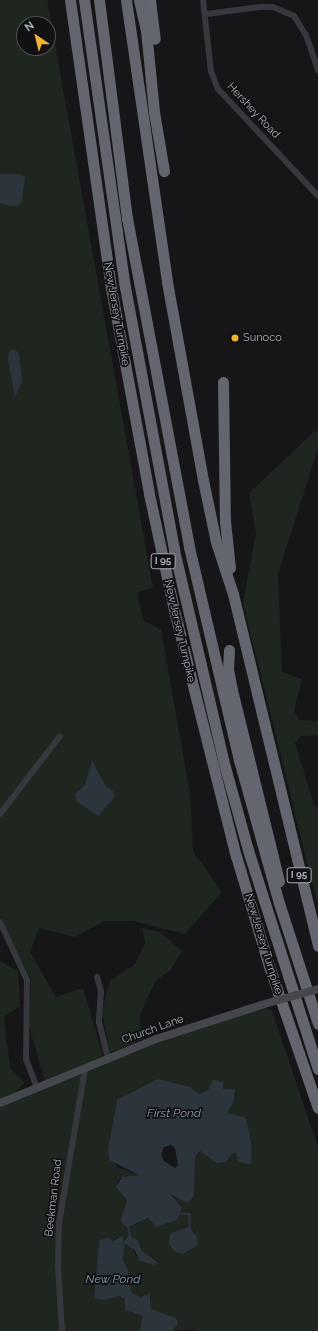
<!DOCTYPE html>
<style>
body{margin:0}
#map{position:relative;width:318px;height:1331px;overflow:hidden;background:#161618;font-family:Raleway,sans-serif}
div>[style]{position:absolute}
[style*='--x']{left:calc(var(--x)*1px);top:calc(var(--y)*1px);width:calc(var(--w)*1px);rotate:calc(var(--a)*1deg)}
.green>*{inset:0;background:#1e261f}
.water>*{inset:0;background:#2c353c}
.stream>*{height:1.5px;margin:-0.75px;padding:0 0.75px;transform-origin:0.75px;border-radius:0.75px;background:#2c353c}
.street>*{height:6px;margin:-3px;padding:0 3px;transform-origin:3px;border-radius:3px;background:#37383d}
.secondary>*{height:8px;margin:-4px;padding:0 4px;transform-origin:4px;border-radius:4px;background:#45474d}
.highway>*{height:11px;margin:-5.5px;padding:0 5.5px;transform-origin:5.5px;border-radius:5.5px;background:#63666e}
.secondary-bridge>*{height:8px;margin:-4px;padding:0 4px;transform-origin:4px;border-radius:4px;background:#45474d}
.dots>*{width:11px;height:11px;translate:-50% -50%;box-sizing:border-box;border:2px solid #111113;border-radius:50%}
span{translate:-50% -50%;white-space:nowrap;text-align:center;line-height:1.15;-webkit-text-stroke:3.5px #111113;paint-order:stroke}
.shield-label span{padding:1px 3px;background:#111113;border:1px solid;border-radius:3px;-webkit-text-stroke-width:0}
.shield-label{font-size:10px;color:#a8adb8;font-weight:700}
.street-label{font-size:11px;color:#a8adb8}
.poi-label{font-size:11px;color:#a8adb8}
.left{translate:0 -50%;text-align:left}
.water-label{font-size:12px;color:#7f9bb3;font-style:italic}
.north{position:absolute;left:16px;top:16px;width:40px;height:40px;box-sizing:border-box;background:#111113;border:1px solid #4d4f55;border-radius:50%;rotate:325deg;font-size:11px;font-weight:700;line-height:16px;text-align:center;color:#a8adb8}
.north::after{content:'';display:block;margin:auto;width:14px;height:18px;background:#f2b134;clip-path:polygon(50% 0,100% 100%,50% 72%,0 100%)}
</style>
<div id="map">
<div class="green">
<div style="clip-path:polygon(evenodd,0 0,47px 0,153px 588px,137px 592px,143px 620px,161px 630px,190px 793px,193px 851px,222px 892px,185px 934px,133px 921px,105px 921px,75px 937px,39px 928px,30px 952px,56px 997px,83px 988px,103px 1056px,45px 1081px,29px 1025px,31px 979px,0 917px,0 0,24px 24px,48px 24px,48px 48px,24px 48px,24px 24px)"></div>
<div style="clip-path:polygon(316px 430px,318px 433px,318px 448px,278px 574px,282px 672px,302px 679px,294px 711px,299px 720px,318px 721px,318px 735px,301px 736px,295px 743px,314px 805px,318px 808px,318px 906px,243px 603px,256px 534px,249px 493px)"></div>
<div style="clip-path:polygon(142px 928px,160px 932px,182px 951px,170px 971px,156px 980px,147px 999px,140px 1015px,141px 1040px,110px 1053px,102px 1012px,110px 981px,135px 964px,145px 943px)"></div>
<div style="clip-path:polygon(0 961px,18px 971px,20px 1006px,4px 1017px,10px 1068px,25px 1083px,14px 1093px,0 1099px)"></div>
<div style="clip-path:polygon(evenodd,261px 1005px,272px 1011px,318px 1147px,318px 1331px,196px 1331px,194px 1329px,172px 1331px,173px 1329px,169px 1317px,151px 1309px,151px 1296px,141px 1297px,132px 1293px,128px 1270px,122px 1258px,124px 1243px,118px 1237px,113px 1241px,99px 1240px,94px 1298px,119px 1296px,125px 1300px,131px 1314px,136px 1312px,142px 1317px,140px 1331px,62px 1331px,58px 1275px,59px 1331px,0 1331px,0 1103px,85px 1068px,261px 1005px,117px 1100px,251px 1142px,233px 1153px,226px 1162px,201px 1151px,195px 1157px,194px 1196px,185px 1202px,169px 1194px,182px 1208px,151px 1223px,148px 1218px,143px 1219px,136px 1225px,121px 1219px,127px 1200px,117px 1182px,122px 1177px,139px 1175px,117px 1167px,108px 1149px,117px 1100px,261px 1005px,194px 1230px,197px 1245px,183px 1254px,170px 1233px,194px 1230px,261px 1005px,138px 1240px,142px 1251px,159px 1262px,154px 1265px,136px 1256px,132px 1247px,138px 1240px)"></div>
</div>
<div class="water">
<div style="clip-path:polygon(0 174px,19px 174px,25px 177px,22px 200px,18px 206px,9px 206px,0 203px)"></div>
<div style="clip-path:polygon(14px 349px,19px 353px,22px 382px,15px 397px,8px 360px,9px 351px)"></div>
<div style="clip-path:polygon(92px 760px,105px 785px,114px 792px,114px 798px,98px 816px,76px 801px,75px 794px,85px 785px)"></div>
<div style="clip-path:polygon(evenodd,158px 1079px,190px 1087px,199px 1094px,208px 1090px,213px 1080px,223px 1082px,223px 1089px,235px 1089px,233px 1103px,227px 1113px,246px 1118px,251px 1142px,251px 1164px,238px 1162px,236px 1153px,233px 1153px,226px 1162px,217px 1163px,200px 1151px,195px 1157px,194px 1196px,189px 1202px,185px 1202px,170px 1194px,182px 1208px,177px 1220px,156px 1227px,148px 1218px,128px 1227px,123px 1225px,121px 1219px,127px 1200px,116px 1187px,122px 1177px,139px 1175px,109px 1160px,108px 1149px,117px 1100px,158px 1079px,171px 1145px,175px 1148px,178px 1165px,175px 1168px,164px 1161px,161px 1154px,164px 1147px,171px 1145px)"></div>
<div style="clip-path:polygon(190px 1227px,197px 1237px,198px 1245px,183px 1254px,174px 1251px,169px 1244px,170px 1233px)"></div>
<div style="clip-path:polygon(122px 1236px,124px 1242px,130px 1236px,138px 1240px,142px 1251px,159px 1263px,154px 1265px,139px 1260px,135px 1250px,124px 1243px,122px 1258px,128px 1270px,132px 1293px,141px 1297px,150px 1293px,151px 1309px,176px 1318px,178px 1324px,172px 1331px,140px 1331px,142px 1316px,125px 1310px,125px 1300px,120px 1296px,104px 1300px,94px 1298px,99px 1240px,109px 1238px,113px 1241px)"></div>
</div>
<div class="stream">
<div style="--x:181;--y:1214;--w:9;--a:0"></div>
<div style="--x:190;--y:1214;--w:13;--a:90"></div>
<div style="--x:122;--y:1258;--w:15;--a:-82"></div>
<div style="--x:124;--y:1243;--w:9;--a:-49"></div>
<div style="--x:130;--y:1236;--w:9;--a:-103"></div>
</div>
<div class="street">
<div style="--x:203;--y:0;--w:71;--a:83.6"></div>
<div style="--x:211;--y:71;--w:19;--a:69"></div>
<div style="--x:218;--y:89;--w:146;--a:46.9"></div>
<div style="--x:206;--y:14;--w:54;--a:-7.4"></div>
<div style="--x:260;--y:7;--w:13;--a:0"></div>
<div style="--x:273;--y:7;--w:23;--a:23"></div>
<div style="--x:294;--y:16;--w:22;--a:58"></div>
<div style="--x:306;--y:35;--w:37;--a:71"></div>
<div style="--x:0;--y:814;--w:98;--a:-52.4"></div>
<div style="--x:0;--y:922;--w:64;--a:65"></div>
<div style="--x:27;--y:980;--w:79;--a:90.7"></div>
<div style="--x:26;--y:1059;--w:31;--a:69"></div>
<div style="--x:97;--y:977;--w:15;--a:74"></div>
<div style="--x:101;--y:991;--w:31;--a:94"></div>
<div style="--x:99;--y:1022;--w:37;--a:76"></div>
<div style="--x:62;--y:1331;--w:66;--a:-93.5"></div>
<div style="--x:58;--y:1265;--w:41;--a:-88.6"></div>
<div style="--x:59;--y:1224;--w:158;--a:-80.5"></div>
</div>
<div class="secondary">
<div style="--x:0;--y:1103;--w:169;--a:-22.3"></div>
<div style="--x:156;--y:1039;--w:110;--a:-17.9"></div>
</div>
<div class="highway">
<div style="--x:70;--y:0;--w:291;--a:81.9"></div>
<div style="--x:111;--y:288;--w:209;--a:79.5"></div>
<div style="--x:149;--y:494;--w:123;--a:77.8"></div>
<div style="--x:175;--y:614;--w:250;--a:75.9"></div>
<div style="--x:236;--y:856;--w:115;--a:73.3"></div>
<div style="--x:269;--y:966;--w:150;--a:71"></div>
<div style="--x:84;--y:0;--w:290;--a:81.9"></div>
<div style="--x:125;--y:287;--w:268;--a:79.4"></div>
<div style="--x:174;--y:550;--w:223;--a:76.8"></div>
<div style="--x:225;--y:767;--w:86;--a:74.5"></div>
<div style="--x:248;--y:850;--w:230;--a:72.3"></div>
<div style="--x:99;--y:0;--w:220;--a:82.7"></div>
<div style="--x:127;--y:218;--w:335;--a:79.3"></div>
<div style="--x:189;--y:547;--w:219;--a:76.8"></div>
<div style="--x:239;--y:760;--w:148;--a:74.4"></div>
<div style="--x:279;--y:903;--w:127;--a:72.1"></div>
<div style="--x:126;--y:0;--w:285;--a:81.7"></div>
<div style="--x:167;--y:282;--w:201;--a:79.7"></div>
<div style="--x:203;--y:480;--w:63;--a:78.2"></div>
<div style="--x:216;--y:542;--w:55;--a:71.9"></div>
<div style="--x:233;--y:594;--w:362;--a:76.4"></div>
<div style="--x:139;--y:0;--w:31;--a:77"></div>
<div style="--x:146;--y:30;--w:82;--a:84.4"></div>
<div style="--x:154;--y:112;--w:60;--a:80.4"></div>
<div style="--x:150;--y:0;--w:39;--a:83"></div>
<div style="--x:223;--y:382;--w:139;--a:89.2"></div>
<div style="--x:225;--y:521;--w:47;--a:83.9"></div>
<div style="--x:229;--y:650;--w:19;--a:93"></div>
<div style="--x:228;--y:669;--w:21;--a:79"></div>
<div style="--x:232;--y:690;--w:197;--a:76.2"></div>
</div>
<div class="secondary-bridge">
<div style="--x:261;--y:1005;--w:59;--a:-15.7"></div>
</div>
<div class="dots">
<div style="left:235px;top:338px;background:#f2b134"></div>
</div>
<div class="shield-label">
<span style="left:163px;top:561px">I 95</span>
<span style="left:299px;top:875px">I 95</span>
</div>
<div class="street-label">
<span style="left:253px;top:111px;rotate:47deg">Hershey Road</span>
<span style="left:116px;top:314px;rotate:80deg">New Jersey Turnpike</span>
<span style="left:179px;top:631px;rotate:77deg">New Jersey Turnpike</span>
<span style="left:263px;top:944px;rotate:73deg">New Jersey Turnpike</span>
<span style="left:153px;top:1030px;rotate:-20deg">Church Lane</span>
<span style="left:54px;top:1198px;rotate:-83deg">Beekman Road</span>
</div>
<div class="poi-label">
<span class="left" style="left:243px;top:338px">Sunoco</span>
</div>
<div class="water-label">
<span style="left:174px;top:1114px">First Pond</span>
<span style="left:113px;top:1280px">New Pond</span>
</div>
<div class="north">N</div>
</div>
